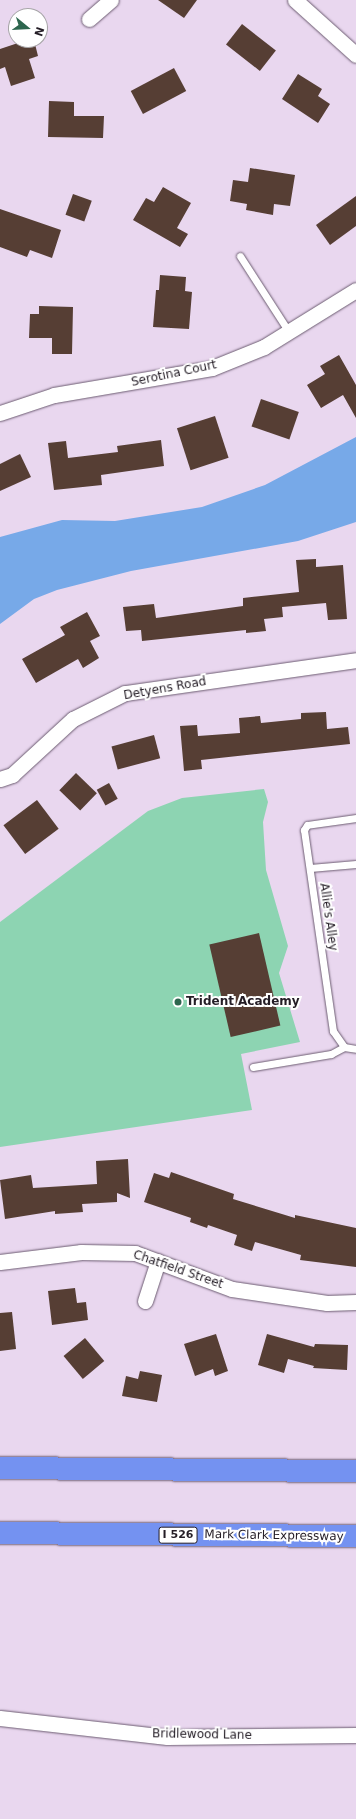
<!DOCTYPE html>
<style>
body{margin:0}
#map{position:relative;width:356px;height:1819px;overflow:hidden;background:#e9d7ef;font-family:"DejaVu Sans",sans-serif}
div>[style]{position:absolute}
[style*='--x']{left:calc(var(--x)*1px);top:calc(var(--y)*1px);width:calc(var(--w)*1px);rotate:calc(var(--a)*1deg)}
.green>*{inset:0;background:#8dd4b2}
.water>*{inset:0;background:#77a9e8}
.building>*{inset:0;background:#563e34;transform-origin:0 0}
.roads{filter:drop-shadow(0 0 1px #6c5c71) drop-shadow(0 0 1px #6c5c71)}
.service>*{height:7px;margin:-3.5px;padding:0 3.5px;transform-origin:3.5px;border-radius:3.5px;background:#fff}
.minor>*{height:15px;margin:-7.5px;padding:0 7.5px;transform-origin:7.5px;border-radius:7.5px;background:#fff}
.motorway>*{height:22px;margin:-11px;padding:0 11px;transform-origin:11px;border-radius:11px;background:#7492f1}
.dots>*{width:11px;height:11px;translate:-50% -50%;box-sizing:border-box;border:2px solid #fff;border-radius:50%}
span{translate:-50% -50%;white-space:nowrap;text-align:center;line-height:1.15;-webkit-text-stroke:4px #fff;paint-order:stroke}
.shield-label span{padding:1px 3px;background:#fff;border:1px solid;border-radius:3px;-webkit-text-stroke-width:0}
.shield-label{font-size:11px;color:#241d26;font-weight:700}
.street-label{font-size:12px;color:#241d26}
.poi-label{font-size:12px;color:#241d26;font-weight:700}
.left{translate:0 -50%;text-align:left}
.north{position:absolute;left:8px;top:8px;width:40px;height:40px;box-sizing:border-box;background:#fff;border:1px solid #a7a5a8;border-radius:50%;rotate:108deg;font-size:11px;font-weight:700;line-height:16px;text-align:center;color:#241d26}
.north::after{content:'';display:block;margin:auto;width:14px;height:18px;background:#2d664e;clip-path:polygon(50% 0,100% 100%,50% 72%,0 100%)}
</style>
<div id="map">
<div class="green">
<div style="clip-path:polygon(264px 789px,268px 802px,263px 822px,266px 870px,288px 946px,279px 973px,300px 1042px,241px 1054px,252px 1110px,0 1147px,0 922px,148px 811px,182px 798px)"></div>
</div>
<div class="water">
<div style="clip-path:polygon(356px 437px,356px 522px,298px 541px,131px 571px,57px 590px,34px 599px,0 624px,0 537px,62px 520px,115px 521px,202px 507px,265px 485px)"></div>
</div>
<div class="building">
<div style="clip-path:polygon(158px 0,197px 0,184px 18px)"></div>
<div style="left:242px;top:24px;width:43px;height:26px;rotate:38deg"></div>
<div style="clip-path:polygon(27px 40px,34px 40px,38px 56px,29px 59px,35px 78px,11px 86px,5px 67px,0 69px,0 49px)"></div>
<div style="left:174px;top:68px;width:26px;height:49px;rotate:62deg"></div>
<div style="clip-path:polygon(298px 74px,322px 89px,318px 96px,330px 104px,318px 123px,282px 99px)"></div>
<div style="clip-path:polygon(49px 101px,74px 102px,74px 116px,104px 116px,103px 138px,48px 137px)"></div>
<div style="clip-path:polygon(250px 168px,295px 175px,290px 206px,274px 204px,273px 215px,246px 210px,247px 204px,230px 201px,233px 180px,248px 182px)"></div>
<div style="clip-path:polygon(163px 187px,191px 203px,177px 228px,188px 234px,180px 247px,133px 220px,146px 198px,154px 202px)"></div>
<div style="left:73px;top:194px;width:20px;height:22px;rotate:20deg"></div>
<div style="clip-path:polygon(356px 196px,356px 226px,330px 245px,316px 225px)"></div>
<div style="clip-path:polygon(0 209px,61px 230px,52px 258px,30px 250px,27px 257px,0 247px)"></div>
<div style="clip-path:polygon(160px 275px,186px 277px,185px 291px,192px 292px,189px 329px,153px 327px,156px 290px,159px 290px)"></div>
<div style="clip-path:polygon(39px 306px,73px 307px,72px 354px,52px 354px,52px 338px,29px 338px,30px 314px,39px 314px)"></div>
<div style="clip-path:polygon(339px 355px,356px 385px,356px 418px,343px 395px,321px 408px,307px 385px,325px 374px,320px 366px)"></div>
<div style="left:261px;top:399px;width:40px;height:29px;rotate:19deg"></div>
<div style="left:215px;top:416px;width:44px;height:40px;rotate:72deg"></div>
<div style="clip-path:polygon(161px 440px,164px 466px,101px 475px,102px 485px,54px 490px,48px 443px,66px 441px,68px 458px,118px 452px,117px 446px)"></div>
<div style="clip-path:polygon(20px 454px,31px 477px,0 491px,0 464px)"></div>
<div style="clip-path:polygon(316px 559px,316px 567px,343px 565px,347px 619px,328px 620px,326px 603px,282px 607px,283px 617px,264px 619px,266px 631px,246px 633px,246px 630px,142px 641px,141px 630px,126px 631px,123px 607px,154px 604px,156px 618px,243px 606px,243px 598px,299px 592px,296px 560px)"></div>
<div style="clip-path:polygon(87px 612px,100px 636px,90px 641px,99px 658px,83px 668px,78px 659px,36px 683px,22px 659px,65px 635px,60px 627px)"></div>
<div style="clip-path:polygon(326px 712px,327px 729px,348px 727px,350px 744px,201px 760px,202px 769px,184px 771px,180px 726px,197px 725px,198px 736px,240px 733px,239px 718px,260px 716px,261px 723px,301px 719px,301px 713px)"></div>
<div style="left:154px;top:735px;width:24px;height:44px;rotate:75deg"></div>
<div style="left:76px;top:773px;width:29px;height:24px;rotate:44deg"></div>
<div style="left:109px;top:783px;width:18px;height:14px;rotate:61deg"></div>
<div style="left:37px;top:800px;width:36px;height:42px;rotate:53deg"></div>
<div style="left:259px;top:933px;width:95px;height:51px;rotate:77deg"></div>
<div style="clip-path:polygon(128px 1159px,130px 1198px,117px 1193px,117px 1202px,82px 1204px,83px 1212px,55px 1214px,55px 1211px,5px 1219px,0 1180px,31px 1175px,33px 1188px,97px 1184px,96px 1161px)"></div>
<div style="clip-path:polygon(171px 1172px,234px 1194px,233px 1199px,295px 1218px,295px 1215px,356px 1228px,356px 1267px,300px 1260px,301px 1255px,255px 1242px,252px 1251px,234px 1245px,237px 1235px,208px 1225px,207px 1228px,190px 1222px,191px 1218px,144px 1202px,154px 1173px,169px 1178px)"></div>
<div style="clip-path:polygon(75px 1288px,77px 1303px,86px 1302px,88px 1320px,52px 1325px,48px 1291px)"></div>
<div style="clip-path:polygon(12px 1312px,16px 1349px,0 1351px,0 1313px)"></div>
<div style="clip-path:polygon(216px 1334px,228px 1371px,215px 1376px,213px 1369px,195px 1376px,184px 1344px)"></div>
<div style="clip-path:polygon(267px 1334px,314px 1347px,315px 1344px,348px 1345px,347px 1370px,313px 1368px,314px 1366px,288px 1359px,284px 1373px,258px 1365px)"></div>
<div style="left:85px;top:1338px;width:30px;height:28px;rotate:50deg"></div>
<div style="clip-path:polygon(140px 1371px,162px 1375px,157px 1402px,122px 1396px,126px 1376px,138px 1379px)"></div>
</div>
<div class="roads">
<div class="service">
<div style="--x:240;--y:256;--w:90;--a:57.2"></div>
<div style="--x:356;--y:818;--w:49;--a:171.9"></div>
<div style="--x:307;--y:825;--w:6;--a:121"></div>
<div style="--x:304;--y:830;--w:203;--a:81.8"></div>
<div style="--x:333;--y:1031;--w:19;--a:55"></div>
<div style="--x:344;--y:1047;--w:12;--a:9"></div>
<div style="--x:310;--y:868;--w:46;--a:-5"></div>
<div style="--x:253;--y:1067;--w:79;--a:-9.5"></div>
<div style="--x:331;--y:1054;--w:15;--a:-28"></div>
</div>
<div class="minor">
<div style="--x:295;--y:0;--w:82;--a:42"></div>
<div style="--x:89;--y:19;--w:29;--a:-41"></div>
<div style="--x:0;--y:413;--w:57;--a:-18.4"></div>
<div style="--x:54;--y:395;--w:160;--a:-9.7"></div>
<div style="--x:212;--y:368;--w:56;--a:-22"></div>
<div style="--x:264;--y:347;--w:108;--a:-31.8"></div>
<div style="--x:0;--y:779;--w:13;--a:-18"></div>
<div style="--x:12;--y:775;--w:83;--a:-42.6"></div>
<div style="--x:73;--y:719;--w:58;--a:-26.6"></div>
<div style="--x:125;--y:693;--w:233;--a:-8.1"></div>
<div style="--x:0;--y:1262;--w:82;--a:-7"></div>
<div style="--x:81;--y:1252;--w:54;--a:1.1"></div>
<div style="--x:135;--y:1253;--w:103;--a:20.4"></div>
<div style="--x:232;--y:1289;--w:96;--a:8.4"></div>
<div style="--x:327;--y:1303;--w:29;--a:-2"></div>
<div style="--x:145;--y:1301;--w:42;--a:-72"></div>
<div style="--x:0;--y:1718;--w:168;--a:6.5"></div>
<div style="--x:167;--y:1737;--w:189;--a:-0.6"></div>
</div>
<div class="motorway">
<div style="--x:0;--y:1468;--w:356;--a:0.5"></div>
<div style="--x:0;--y:1533;--w:356;--a:0.5"></div>
</div>
</div>
<div class="dots">
<div style="left:178px;top:1002px;background:#2d664e"></div>
</div>
<div class="shield-label">
<span style="left:178px;top:1535px">I 526</span>
</div>
<div class="street-label">
<span style="left:174px;top:374px;rotate:-12deg">Serotina Court</span>
<span style="left:165px;top:689px;rotate:-10deg">Detyens Road</span>
<span style="left:328px;top:917px;rotate:82deg">Allie's Alley</span>
<span style="left:178px;top:1270px;rotate:19deg">Chatfield Street</span>
<span style="left:274px;top:1536px;rotate:1deg">Mark Clark Expressway</span>
<span style="left:202px;top:1735px;rotate:1deg">Bridlewood Lane</span>
</div>
<div class="poi-label">
<span class="left" style="left:186px;top:1002px">Trident Academy</span>
</div>
<div class="north">N</div>
</div>
